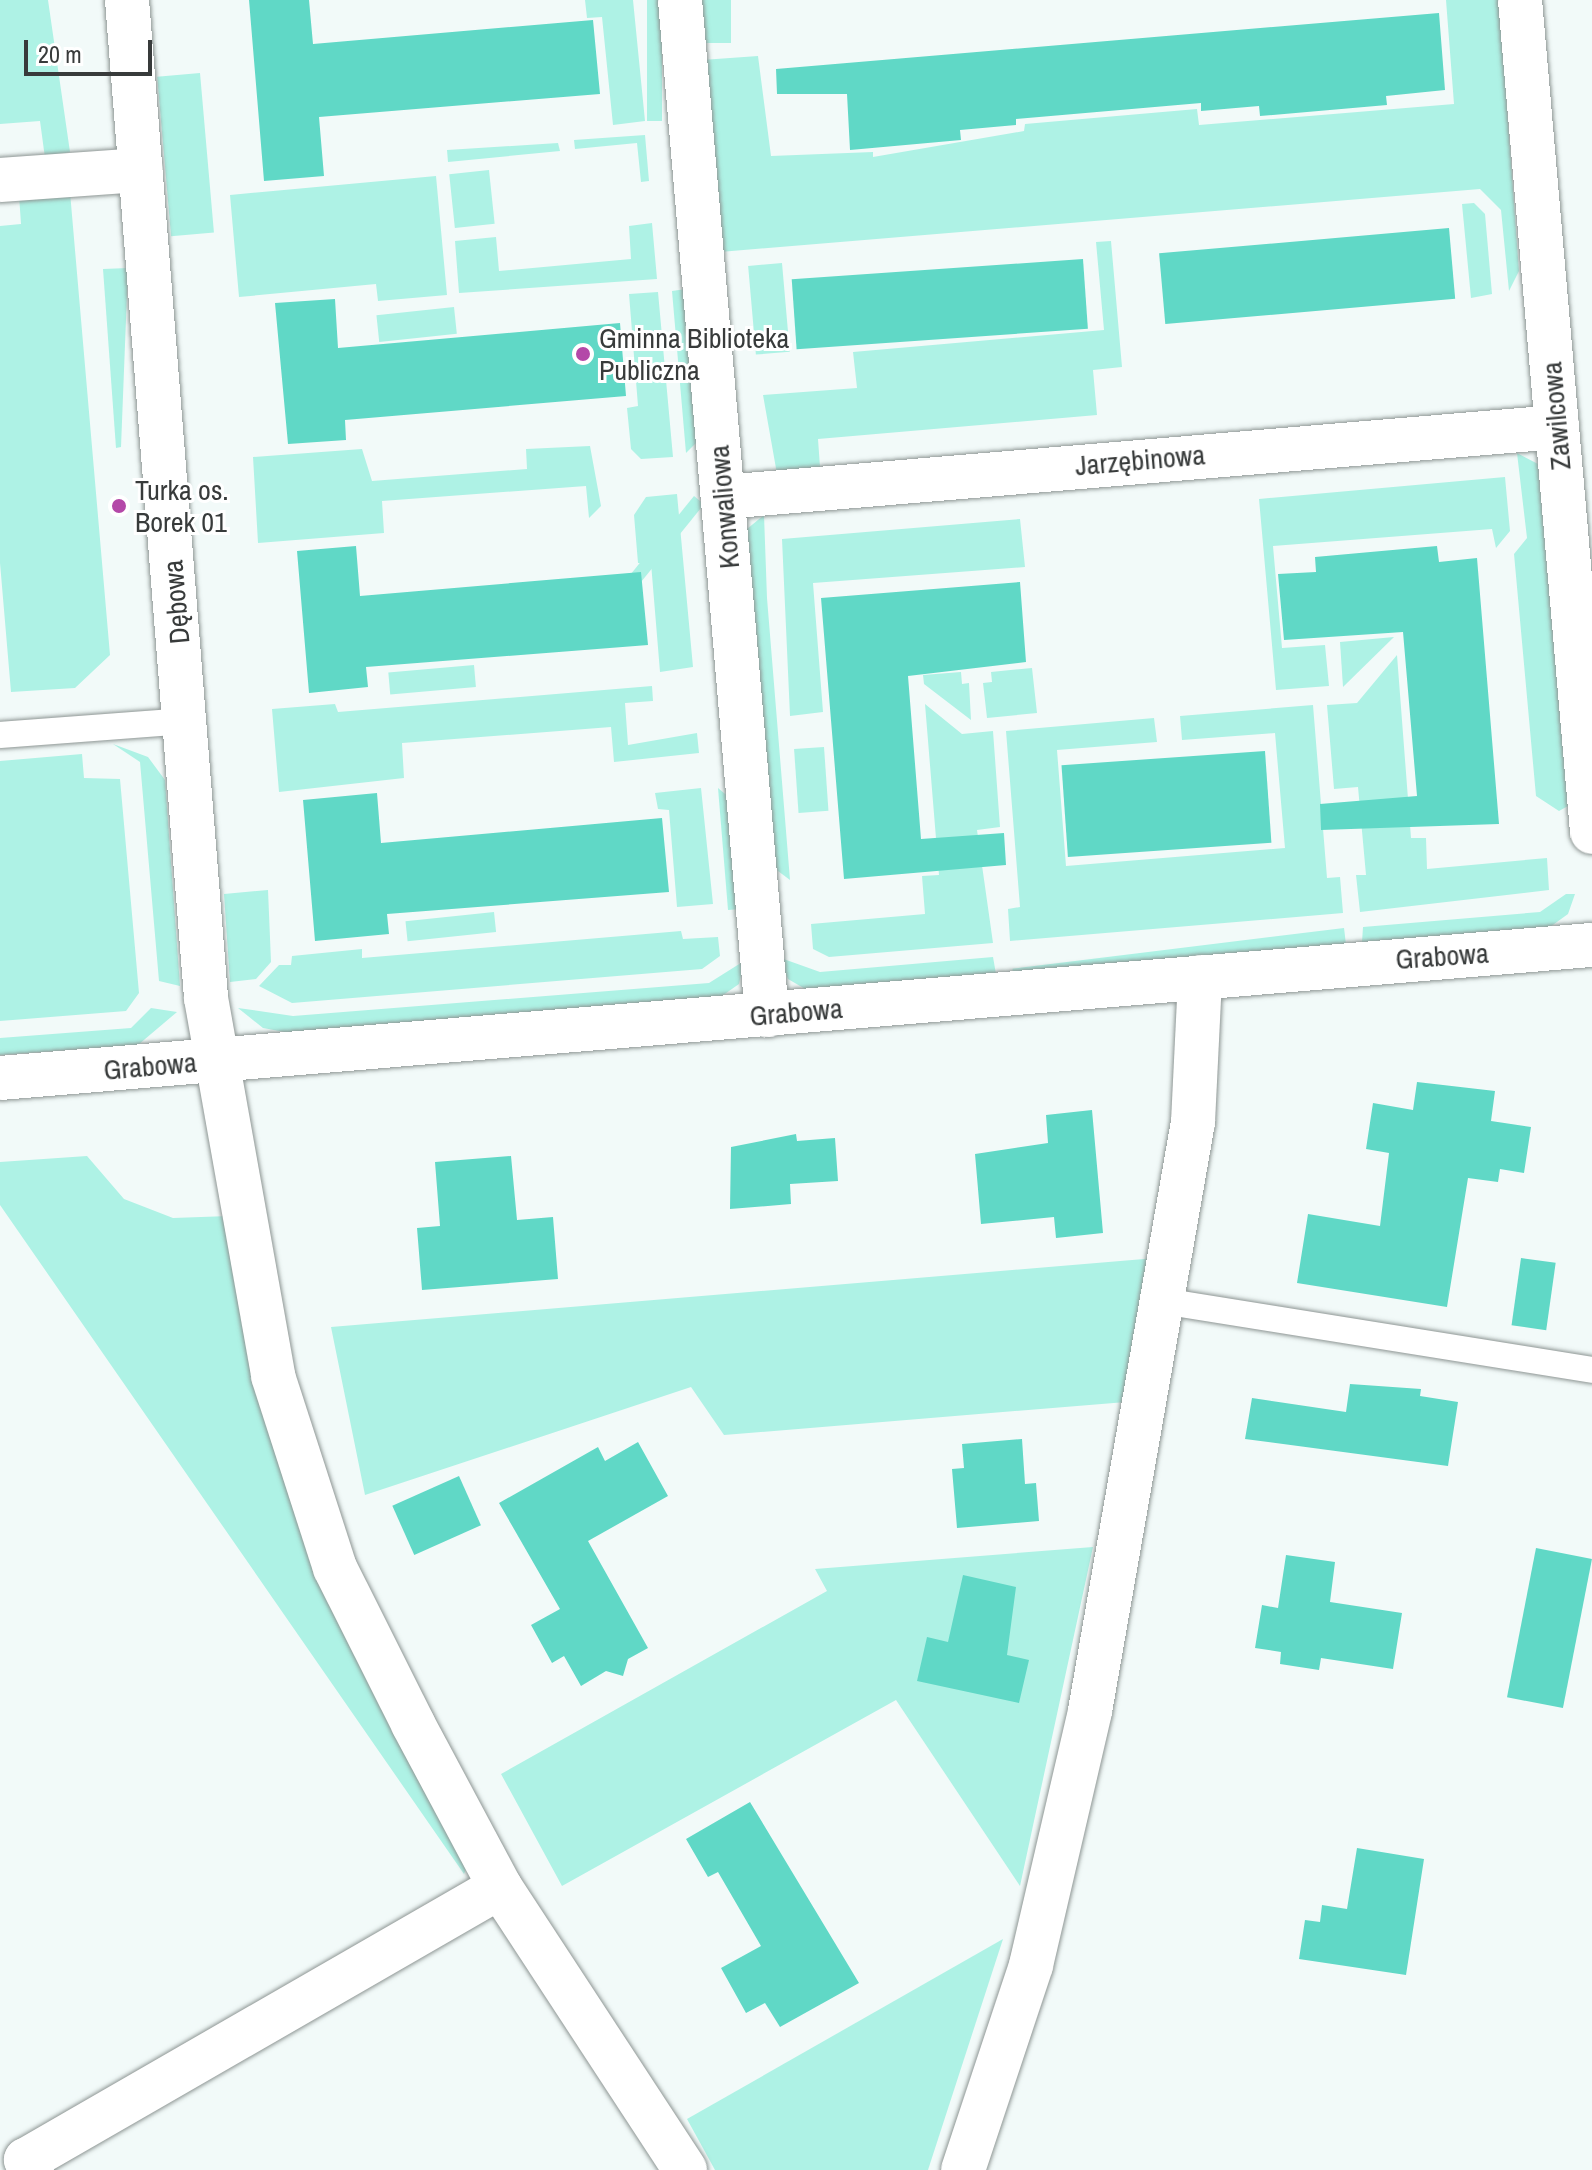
<!DOCTYPE html>
<meta charset="utf-8">
<style>
body{margin:0}
#map{position:relative;width:1592px;height:2170px;overflow:hidden;background:#f2faf9;font-family:"Archivo Narrow",sans-serif}
div>[style]{position:absolute}
[style*='--x']{left:calc(var(--x)*1px);top:calc(var(--y)*1px);width:calc(var(--w)*1px);rotate:calc(var(--a)*1deg)}
.green>*{inset:0;background:#aef2e5;transform-origin:0 0}
.building>*{inset:0;background:#60d8c6;transform-origin:0 0}
.roads{filter:drop-shadow(0 0 2px #8e9694) drop-shadow(0 0 2px #8e9694)}
.service>*{height:26px;margin:-13px;padding:0 13px;transform-origin:13px;border-radius:13px;background:#fff}
.minor>*{height:44px;margin:-22px;padding:0 22px;transform-origin:22px;border-radius:22px;background:#fff}
.dots>*{width:22px;height:22px;translate:-50% -50%;box-sizing:border-box;border:4px solid #fff;border-radius:50%}
span{translate:-50% -50%;white-space:nowrap;text-align:center;line-height:1.15;-webkit-text-stroke:6px #fff;paint-order:stroke}
.poi-label{font-size:28px;color:#383b3b}
.left{translate:0 -50%;text-align:left}
.street-label{font-size:28px;color:#383b3b}
.scale{position:absolute;left:24px;top:40px;width:128px;height:36px;box-sizing:border-box;border:4px solid #383b3b;border-top:0;padding-left:10px;font-size:24px;line-height:28px;white-space:nowrap;color:#383b3b;-webkit-text-stroke:6px #fff;paint-order:stroke}
</style>
<div id="map">
<div class="green">
<div style="clip-path:polygon(0 0,48px 0,70px 152px,45px 158px,40px 121px,0 124px)"></div>
<div style="clip-path:polygon(585px 0,633px 0,645px 121px,613px 125px,602px 17px,587px 18px)"></div>
<div style="left:647px;top:0;width:15px;height:121px"></div>
<div style="left:697px;top:0;width:34px;height:43px"></div>
<div style="clip-path:polygon(1446px 0,1499px 0,1519px 271px,1509px 291px,1501px 210px,1480px 189px,720px 252px,702px 60px,758px 56px,771px 156px,873px 152px,873px 157px,1024px 131px,1025px 124px,1197px 109px,1199px 125px,1454px 104px)"></div>
<div style="left:200px;top:73px;width:160px;height:43px;rotate:85deg"></div>
<div style="clip-path:polygon(645px 135px,649px 181px,641px 182px,637px 143px,575px 149px,574px 140px)"></div>
<div style="clip-path:polygon(558px 143px,560px 151px,448px 162px,447px 150px)"></div>
<div style="left:489px;top:170px;width:54px;height:40px;rotate:84deg"></div>
<div style="clip-path:polygon(436px 176px,447px 295px,378px 301px,376px 284px,239px 297px,230px 195px)"></div>
<div style="clip-path:polygon(70px 192px,110px 655px,75px 688px,11px 692px,0 563px,0 226px,21px 224px,19px 195px)"></div>
<div style="clip-path:polygon(1474px 203px,1485px 214px,1492px 294px,1471px 298px,1462px 204px)"></div>
<div style="clip-path:polygon(652px 223px,657px 279px,459px 293px,455px 241px,496px 237px,499px 271px,631px 259px,629px 226px)"></div>
<div style="clip-path:polygon(1111px 241px,1122px 367px,1093px 370px,1097px 415px,818px 439px,820px 467px,777px 474px,763px 395px,857px 388px,853px 352px,1104px 330px,1096px 242px)"></div>
<div style="left:782px;top:263px;width:89px;height:34px;rotate:85deg"></div>
<div style="clip-path:polygon(128px 268px,121px 447px,116px 448px,103px 269px)"></div>
<div style="clip-path:polygon(686px 289px,698px 441px,686px 453px,672px 291px)"></div>
<div style="clip-path:polygon(658px 292px,673px 457px,641px 459px,631px 449px,627px 408px,638px 406px,629px 294px)"></div>
<div style="left:454px;top:307px;width:27px;height:78px;rotate:84deg"></div>
<div style="clip-path:polygon(590px 446px,601px 506px,589px 518px,586px 486px,382px 501px,384px 533px,258px 543px,253px 457px,362px 449px,372px 481px,527px 469px,526px 449px)"></div>
<div style="clip-path:polygon(1517px 453px,1538px 464px,1568px 806px,1559px 811px,1536px 796px,1514px 554px,1527px 538px)"></div>
<div style="clip-path:polygon(1505px 477px,1510px 531px,1496px 548px,1492px 529px,1273px 546px,1282px 648px,1325px 645px,1329px 686px,1276px 690px,1259px 499px)"></div>
<div style="clip-path:polygon(677px 494px,693px 667px,660px 672px,651px 563px,638px 563px,634px 515px,646px 497px)"></div>
<div style="left:694px;top:496px;width:13px;height:172px;rotate:39deg"></div>
<div style="clip-path:polygon(764px 515px,767px 598px,790px 880px,770px 865px,747px 529px)"></div>
<div style="clip-path:polygon(1020px 519px,1025px 567px,813px 583px,823px 712px,790px 716px,782px 539px)"></div>
<div style="clip-path:polygon(1394px 637px,1343px 687px,1340px 642px)"></div>
<div style="clip-path:polygon(1397px 655px,1411px 838px,1426px 838px,1427px 869px,1547px 858px,1549px 890px,1360px 912px,1356px 875px,1366px 875px,1358px 787px,1334px 789px,1327px 705px,1357px 703px)"></div>
<div style="left:474px;top:665px;width:22px;height:86px;rotate:85deg"></div>
<div style="clip-path:polygon(1032px 668px,1037px 713px,987px 718px,983px 683px,992px 682px,991px 672px)"></div>
<div style="clip-path:polygon(961px 672px,962px 684px,969px 683px,971px 720px,924px 684px,923px 675px)"></div>
<div style="clip-path:polygon(652px 686px,653px 701px,625px 703px,628px 745px,697px 733px,699px 753px,614px 762px,611px 727px,402px 743px,404px 778px,279px 792px,272px 709px,335px 704px,338px 712px)"></div>
<div style="clip-path:polygon(925px 704px,962px 734px,993px 731px,1000px 827px,977px 830px,993px 943px,829px 957px,813px 949px,811px 924px,925px 914px,922px 876px,939px 875px)"></div>
<div style="clip-path:polygon(1313px 705px,1327px 878px,1340px 877px,1343px 913px,1010px 941px,1008px 909px,1020px 907px,1006px 731px,1154px 718px,1157px 742px,1057px 750px,1066px 866px,1285px 848px,1275px 733px,1182px 740px,1180px 716px)"></div>
<div style="clip-path:polygon(113px 744px,148px 757px,165px 780px,180px 986px,159px 981px,140px 762px)"></div>
<div style="left:824px;top:747px;width:64px;height:30px;rotate:86deg"></div>
<div style="clip-path:polygon(82px 754px,84px 778px,120px 779px,139px 993px,126px 1011px,0 1021px,0 761px)"></div>
<div style="clip-path:polygon(701px 788px,713px 904px,677px 907px,669px 810px,658px 809px,655px 793px)"></div>
<div style="clip-path:polygon(718px 788px,730px 798px,741px 909px,728px 910px)"></div>
<div style="clip-path:polygon(268px 890px,271px 962px,256px 979px,230px 982px,224px 894px)"></div>
<div style="clip-path:polygon(1566px 894px,1575px 894px,1568px 914px,1550px 927px,1362px 942px,1363px 927px,1540px 912px)"></div>
<div style="left:494px;top:912px;width:20px;height:89px;rotate:84deg"></div>
<div style="left:1344px;top:928px;width:16px;height:334px;rotate:83deg"></div>
<div style="clip-path:polygon(681px 931px,683px 939px,718px 937px,720px 956px,702px 969px,292px 1003px,259px 986px,279px 965px,291px 965px,292px 956px,362px 949px,362px 958px)"></div>
<div style="clip-path:polygon(778px 957px,820px 972px,993px 957px,996px 974px,807px 990px,788px 979px)"></div>
<div style="clip-path:polygon(744px 961px,739px 984px,719px 998px,290px 1033px,263px 1028px,238px 1008px,293px 1016px,709px 983px)"></div>
<div style="clip-path:polygon(151px 1008px,177px 1012px,138px 1045px,0 1055px,0 1038px,131px 1028px)"></div>
<div style="clip-path:polygon(87px 1156px,124px 1199px,173px 1218px,229px 1216px,277px 1459px,472px 1854px,464px 1874px,0 1205px,0 1162px)"></div>
<div style="clip-path:polygon(1156px 1258px,1126px 1402px,724px 1435px,691px 1387px,365px 1495px,331px 1327px)"></div>
<div style="clip-path:polygon(1093px 1547px,1020px 1886px,896px 1700px,562px 1886px,501px 1774px,827px 1591px,815px 1569px)"></div>
<div style="clip-path:polygon(1003px 1939px,928px 2170px,715px 2170px,687px 2119px)"></div>
</div>
<div class="building">
<div style="clip-path:polygon(249px 0,309px 0,313px 44px,593px 20px,600px 94px,319px 117px,324px 176px,264px 181px)"></div>
<div style="clip-path:polygon(1439px 13px,1445px 90px,1386px 96px,1387px 105px,1260px 116px,1259px 106px,1201px 111px,1201px 103px,1016px 119px,1016px 125px,960px 130px,961px 140px,850px 150px,847px 94px,777px 94px,776px 69px)"></div>
<div style="left:1449px;top:228px;width:71px;height:291px;rotate:85deg"></div>
<div style="left:1083px;top:259px;width:70px;height:292px;rotate:86deg"></div>
<div style="clip-path:polygon(335px 299px,338px 348px,620px 323px,626px 396px,345px 420px,346px 440px,288px 444px,275px 303px)"></div>
<div style="clip-path:polygon(356px 546px,360px 596px,641px 572px,648px 645px,366px 667px,368px 687px,309px 693px,297px 551px)"></div>
<div style="clip-path:polygon(1437px 546px,1439px 562px,1477px 558px,1499px 824px,1321px 830px,1320px 804px,1417px 796px,1403px 632px,1284px 640px,1278px 574px,1316px 572px,1315px 557px)"></div>
<div style="clip-path:polygon(1020px 582px,1026px 662px,908px 676px,921px 839px,1004px 833px,1006px 865px,844px 879px,821px 598px)"></div>
<div style="left:1265px;top:751px;width:92px;height:204px;rotate:86deg"></div>
<div style="clip-path:polygon(377px 793px,381px 843px,662px 818px,669px 892px,387px 914px,389px 934px,315px 941px,303px 800px)"></div>
<div style="clip-path:polygon(1417px 1082px,1495px 1091px,1491px 1121px,1531px 1127px,1524px 1173px,1500px 1169px,1498px 1182px,1468px 1178px,1447px 1307px,1297px 1283px,1308px 1214px,1380px 1226px,1389px 1153px,1366px 1149px,1373px 1103px,1413px 1110px)"></div>
<div style="clip-path:polygon(1092px 1110px,1103px 1233px,1056px 1238px,1054px 1217px,981px 1224px,975px 1154px,1048px 1143px,1046px 1115px)"></div>
<div style="clip-path:polygon(796px 1134px,797px 1141px,835px 1138px,838px 1181px,790px 1184px,791px 1204px,730px 1209px,731px 1147px)"></div>
<div style="clip-path:polygon(511px 1156px,517px 1220px,553px 1217px,558px 1279px,422px 1290px,417px 1228px,440px 1226px,435px 1162px)"></div>
<div style="left:1521px;top:1258px;width:35px;height:68px;rotate:8deg"></div>
<div style="clip-path:polygon(1350px 1384px,1421px 1389px,1420px 1396px,1458px 1402px,1448px 1466px,1245px 1439px,1252px 1398px,1346px 1412px)"></div>
<div style="clip-path:polygon(1022px 1439px,1025px 1484px,1036px 1483px,1039px 1521px,957px 1528px,952px 1469px,964px 1468px,962px 1444px)"></div>
<div style="clip-path:polygon(638px 1442px,668px 1496px,588px 1541px,648px 1648px,628px 1659px,623px 1676px,606px 1671px,581px 1686px,564px 1656px,552px 1663px,531px 1625px,560px 1609px,499px 1503px,598px 1447px,605px 1461px)"></div>
<div style="left:459px;top:1476px;width:54px;height:73px;rotate:66deg"></div>
<div style="left:1536px;top:1548px;width:57px;height:152px;rotate:11deg"></div>
<div style="clip-path:polygon(1286px 1555px,1335px 1562px,1330px 1602px,1402px 1613px,1393px 1669px,1321px 1658px,1319px 1670px,1280px 1664px,1281px 1652px,1255px 1648px,1262px 1605px,1278px 1608px)"></div>
<div style="clip-path:polygon(963px 1575px,1016px 1587px,1007px 1655px,1029px 1660px,1019px 1703px,917px 1681px,927px 1637px,948px 1642px)"></div>
<div style="clip-path:polygon(750px 1802px,859px 1983px,780px 2027px,765px 2003px,746px 2013px,721px 1968px,761px 1946px,718px 1872px,708px 1877px,686px 1839px)"></div>
<div style="clip-path:polygon(1357px 1848px,1424px 1859px,1406px 1975px,1299px 1959px,1305px 1920px,1320px 1922px,1322px 1905px,1347px 1909px)"></div>
</div>
<div class="roads">
<div class="service">
<div style="--x:0;--y:735;--w:187;--a:-4.3"></div>
<div style="--x:1162;--y:1301;--w:436;--a:9.1"></div>
</div>
<div class="minor">
<div style="--x:127;--y:0;--w:1001;--a:85.47"></div>
<div style="--x:206;--y:998;--w:384;--a:79.9"></div>
<div style="--x:273;--y:1376;--w:202;--a:72.1"></div>
<div style="--x:335;--y:1568;--w:174;--a:63.4"></div>
<div style="--x:413;--y:1724;--w:185;--a:61.9"></div>
<div style="--x:500;--y:1887;--w:338;--a:56.8"></div>
<div style="--x:680;--y:0;--w:1019;--a:85.1"></div>
<div style="--x:1520;--y:0;--w:835;--a:85.05"></div>
<div style="--x:0;--y:180;--w:141;--a:-4.1"></div>
<div style="--x:723;--y:497;--w:837;--a:-4.8"></div>
<div style="--x:0;--y:1078;--w:1598;--a:-4.78"></div>
<div style="--x:32;--y:2170;--w:12;--a:-121"></div>
<div style="--x:26;--y:2160;--w:547;--a:-29.94"></div>
<div style="--x:963;--y:2170;--w:216;--a:-71.6"></div>
<div style="--x:1031;--y:1965;--w:261;--a:-76.9"></div>
<div style="--x:1090;--y:1711;--w:598;--a:-80.08"></div>
<div style="--x:1193;--y:1122;--w:145;--a:-87.2"></div>
</div>
</div>
<div class="dots">
<div style="left:583px;top:354px;background:#b448a8"></div>
<div style="left:119px;top:506px;background:#b448a8"></div>
</div>
<div class="poi-label">
<span class="left" style="left:599px;top:354px">Gminna Biblioteka<br>Publiczna</span>
<span class="left" style="left:135px;top:506px">Turka os.<br>Borek 01</span>
</div>
<div class="street-label">
<span style="left:1556px;top:416px;rotate:-95deg">Zawilcowa</span>
<span style="left:1140px;top:460px;rotate:-5deg">Jarzębinowa</span>
<span style="left:724px;top:507px;rotate:-95deg">Konwaliowa</span>
<span style="left:176px;top:602px;rotate:-95deg">Dębowa</span>
<span style="left:1442px;top:956px;rotate:-4deg">Grabowa</span>
<span style="left:796px;top:1012px;rotate:-5deg">Grabowa</span>
<span style="left:150px;top:1066px;rotate:-5deg">Grabowa</span>
</div>
<div class="scale">20 m</div>
</div>
